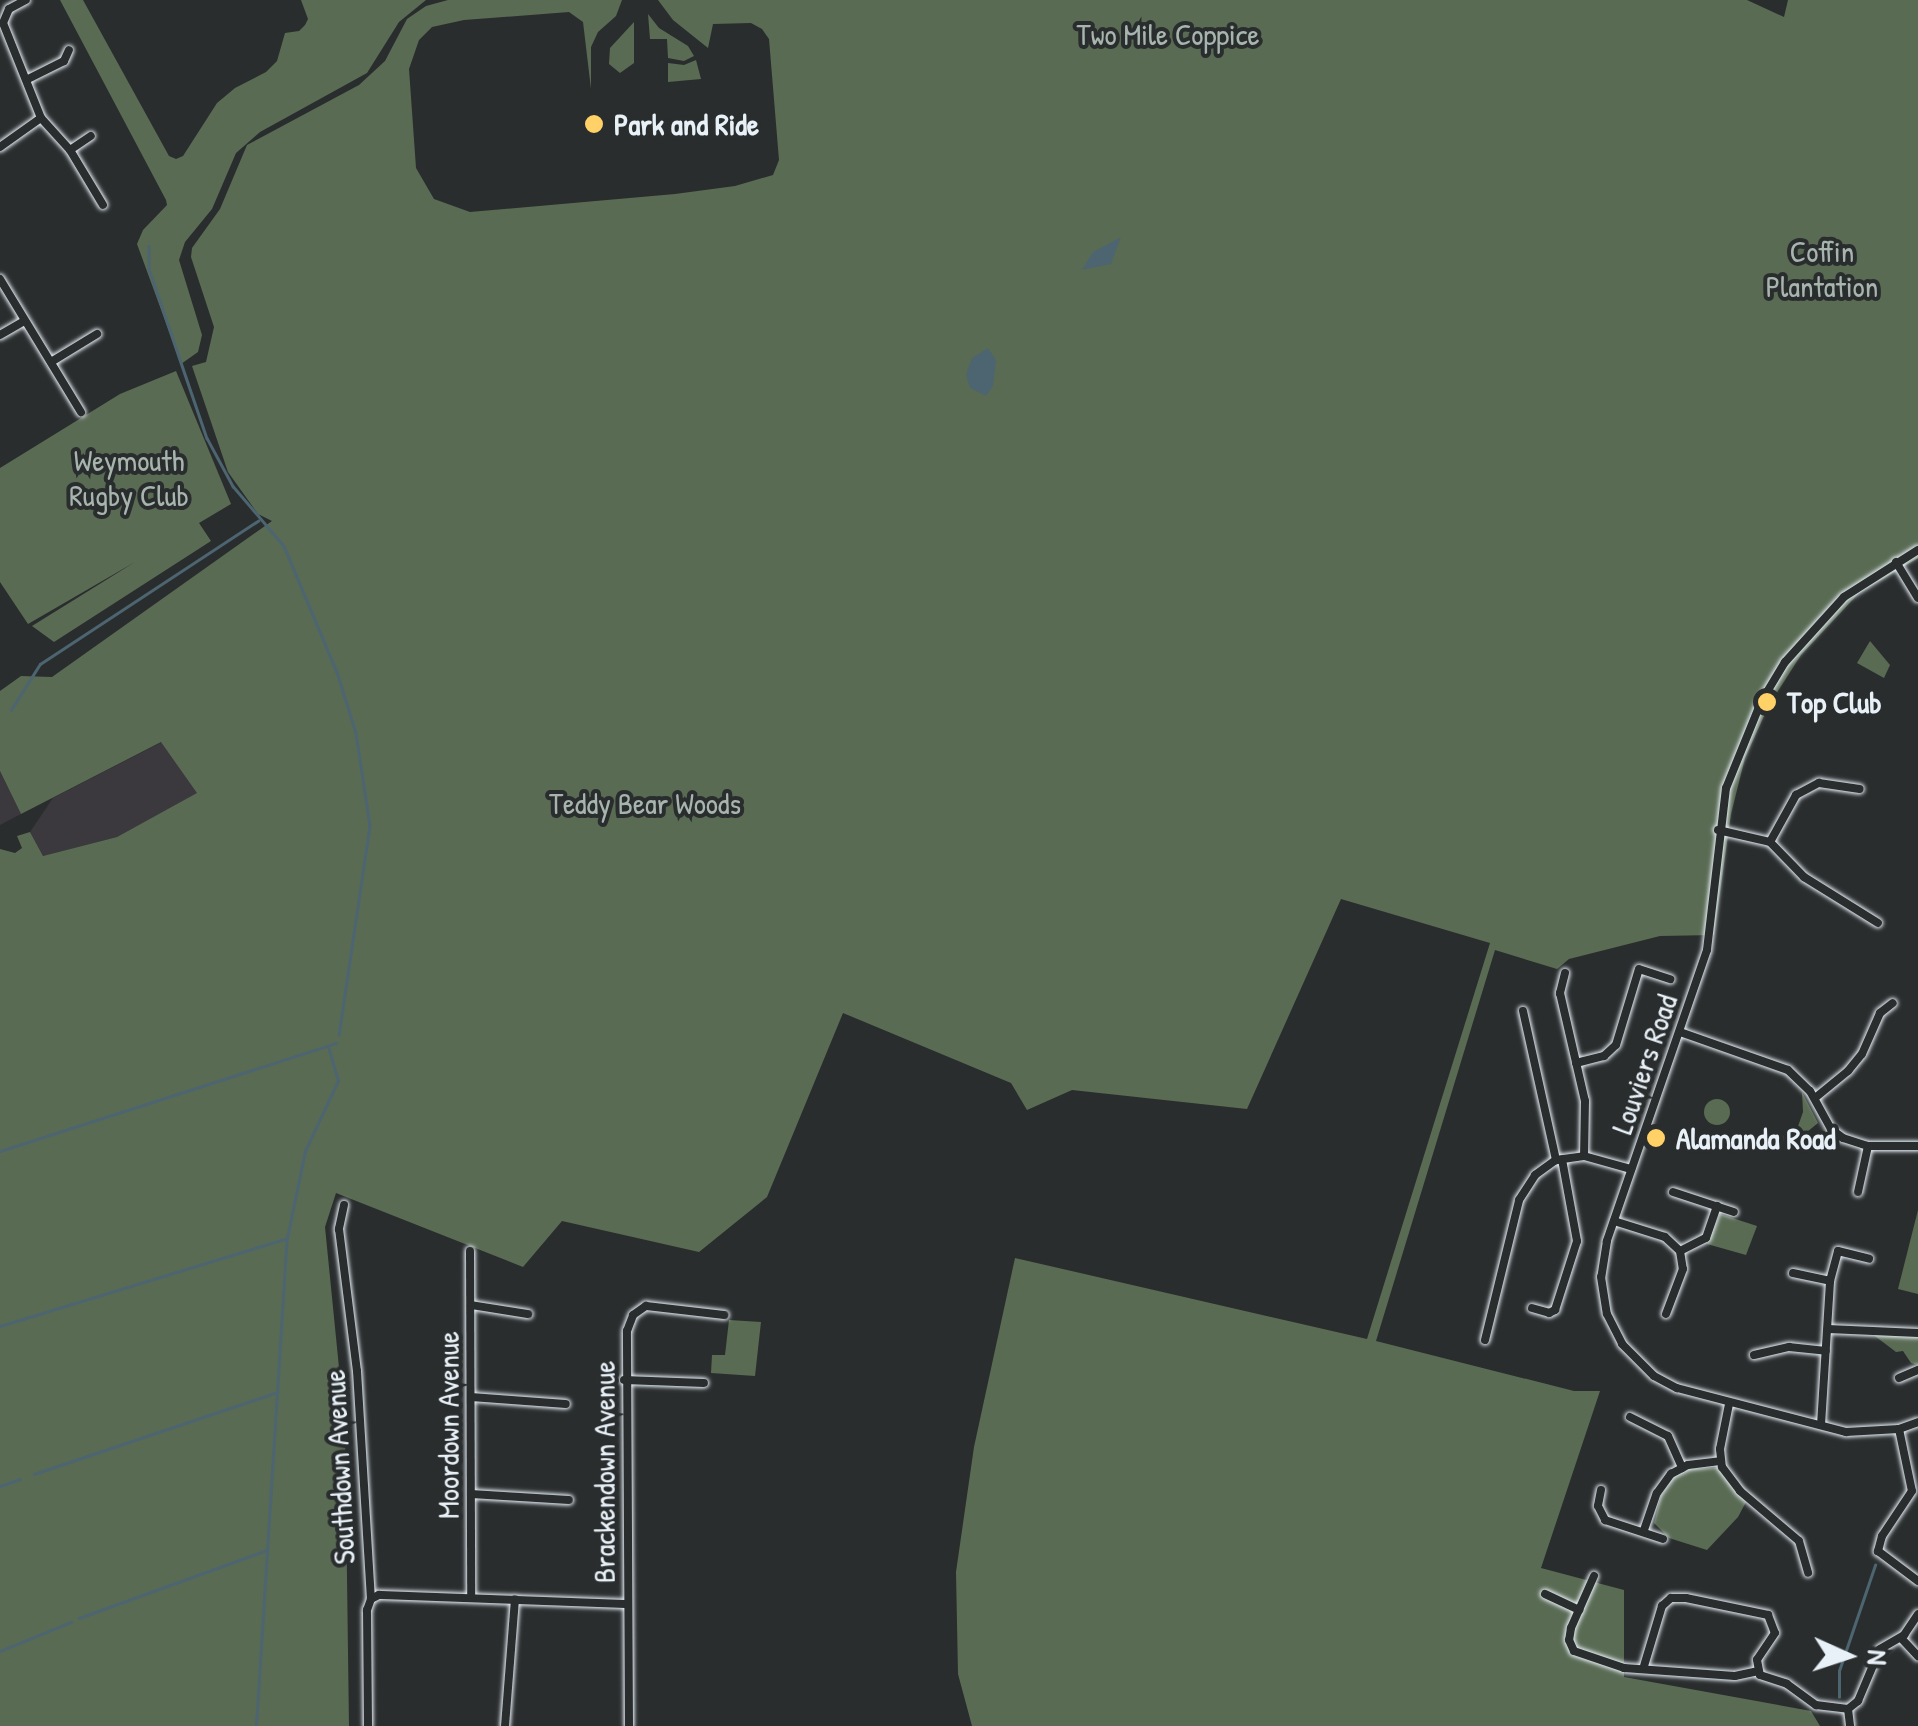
<!DOCTYPE html>
<style>
body{margin:0}
#map{position:relative;width:1918px;height:1726px;overflow:hidden;background:#2a2d2e;font-family:"Patrick Hand",sans-serif}
div>[style]{position:absolute}
[style*='--x']{left:calc(var(--x)*1px);top:calc(var(--y)*1px);width:calc(var(--w)*1px);rotate:calc(var(--a)*1deg)}
.built>*{inset:0;background:#3b393e}
.green>*{inset:0;background:#5a6b54}
.round{border-radius:50%}
.water>*{inset:0;background:#4c6570}
.stream>*{height:2.5px;margin:-1.25px;padding:0 1.25px;transform-origin:1.25px;border-radius:1.25px;background:#4c6570}
.roads{filter:drop-shadow(0 0 2px #e8f1f8) drop-shadow(0 0 2px #e8f1f8)}
.street>*{height:8px;margin:-4px;padding:0 4px;transform-origin:4px;border-radius:4px;background:#2a2d2e}
.dots>*{width:28px;height:28px;translate:-50% -50%;box-sizing:border-box;border:5px solid #2a2d2e;border-radius:50%}
span{translate:-50% -50%;white-space:nowrap;text-align:center;line-height:1.15;-webkit-text-stroke:8px #2a2d2e;paint-order:stroke}
.park-label{font-size:30px;color:#a8b5ae}
.poi-label{font-size:30px;color:#e8f1f8;font-weight:700}
.left{translate:0 -50%;text-align:left}
.street-label{font-size:30px;color:#e8f1f8}
.north{position:absolute;left:1798px;top:1606px;width:100px;height:100px;-webkit-text-stroke:8px #2a2d2e;paint-order:stroke;rotate:93deg;font-size:28px;font-weight:700;line-height:40px;text-align:center;color:#e8f1f8}
.north::after{content:'';display:block;margin:auto;width:35px;height:45px;background:#e8f1f8;clip-path:polygon(50% 0,100% 100%,50% 72%,0 100%)}
</style>
<div id="map">
<div class="built">
<div style="clip-path:polygon(162px 742px,198px 793px,117px 837px,43px 856px,30px 832px,53px 798px)"></div>
<div style="clip-path:polygon(0 771px,21px 814px,0 825px)"></div>
</div>
<div class="green">
<div style="clip-path:polygon(60px 0,83px 0,169px 156px,176px 159px,183px 156px,217px 103px,235px 88px,266px 72px,277px 61px,285px 33px,299px 31px,305px 25px,308px 19px,301px 0,426px 0,399px 22px,367px 73px,260px 132px,236px 153px,212px 209px,185px 242px,179px 260px,202px 335px,198px 352px,181px 364px,137px 244px,143px 230px,167px 205px,166px 200px)"></div>
<div style="clip-path:polygon(448px 0,622px 0,616px 16px,598px 32px,591px 47px,591px 89px,583px 22px,569px 12px,464px 20px,432px 27px,419px 40px,409px 69px,416px 168px,434px 199px,470px 212px,675px 194px,735px 186px,773px 175px,779px 160px,769px 39px,762px 29px,751px 23px,713px 24px,708px 48px,673px 20px,658px 0,1747px 0,1784px 17px,1788px 0,1918px 0,1918px 558px,1859px 593px,1801px 655px,1769px 705px,1745px 758px,1731px 814px,1714px 935px,1660px 936px,1569px 959px,1557px 969px,1495px 950px,1376px 1341px,1574px 1391px,1600px 1391px,1541px 1568px,1624px 1590px,1624px 1677px,1811px 1711px,1820px 1726px,972px 1726px,958px 1674px,956px 1572px,974px 1447px,1015px 1258px,1367px 1339px,1490px 943px,1341px 899px,1247px 1109px,1072px 1090px,1027px 1110px,1011px 1083px,843px 1013px,767px 1197px,699px 1252px,562px 1221px,523px 1267px,336px 1193px,325px 1227px,345px 1428px,349px 1726px,0 1726px,0 849px,15px 853px,22px 848px,17px 836px,30px 832px,43px 856px,117px 837px,197px 793px,161px 742px,21px 814px,0 771px,0 691px,21px 676px,52px 677px,272px 521px,258px 514px,228px 472px,192px 366px,206px 362px,214px 327px,191px 257px,192px 248px,220px 209px,247px 145px,359px 85px,385px 61px,407px 19px,426px 6px)"></div>
<div style="clip-path:polygon(648px 14px,659px 28px,688px 46px,694px 56px,684px 61px,668px 58px,667px 39px,650px 39px)"></div>
<div style="clip-path:polygon(634px 22px,634px 63px,620px 73px,609px 64px,610px 48px)"></div>
<div style="clip-path:polygon(696px 60px,701px 79px,668px 82px,668px 63px,684px 65px)"></div>
<div style="clip-path:polygon(176px 371px,231px 504px,199px 523px,211px 541px,54px 642px,32px 626px,135px 562px,28px 624px,0 582px,0 468px,120px 394px)"></div>
<div style="clip-path:polygon(1870px 641px,1890px 665px,1884px 678px,1857px 663px)"></div>
<div style="clip-path:polygon(1802px 1092px,1818px 1123px,1791px 1145px,1777px 1137px,1796px 1132px,1803px 1112px)"></div>
<div class="round" style="left:1704px;top:1099px;width:26px;height:26px"></div>
<div style="clip-path:polygon(1918px 1210px,1918px 1294px,1898px 1289px)"></div>
<div style="clip-path:polygon(1720px 1214px,1757px 1226px,1746px 1255px,1707px 1244px)"></div>
<div style="clip-path:polygon(729px 1320px,761px 1322px,755px 1376px,711px 1373px,712px 1355px,725px 1355px)"></div>
<div style="clip-path:polygon(1871px 1333px,1918px 1336px,1918px 1365px,1911px 1363px,1903px 1351px,1896px 1352px)"></div>
<div style="clip-path:polygon(1717px 1468px,1746px 1502px,1738px 1517px,1707px 1550px,1669px 1538px,1654px 1523px,1661px 1496px,1673px 1477px,1690px 1469px)"></div>
</div>
<div class="water">
<div style="clip-path:polygon(1121px 237px,1111px 264px,1082px 270px,1093px 252px)"></div>
<div style="clip-path:polygon(988px 348px,996px 360px,993px 386px,986px 396px,970px 388px,966px 374px,972px 358px)"></div>
</div>
<div class="stream">
<div style="--x:149;--y:246;--w:23;--a:90"></div>
<div style="--x:149;--y:269;--w:179;--a:71.1"></div>
<div style="--x:207;--y:438;--w:55;--a:61.6"></div>
<div style="--x:233;--y:486;--w:79;--a:49.6"></div>
<div style="--x:284;--y:546;--w:137;--a:67.2"></div>
<div style="--x:337;--y:672;--w:64;--a:72.7"></div>
<div style="--x:356;--y:733;--w:94;--a:81.4"></div>
<div style="--x:370;--y:826;--w:211;--a:98.4"></div>
<div style="--x:11;--y:710;--w:54;--a:-57.8"></div>
<div style="--x:40;--y:664;--w:261;--a:-33.3"></div>
<div style="--x:0;--y:1151;--w:353;--a:-17.8"></div>
<div style="--x:0;--y:1326;--w:298;--a:-17"></div>
<div style="--x:34;--y:1474;--w:257;--a:-18.6"></div>
<div style="--x:0;--y:1486;--w:21;--a:-19"></div>
<div style="--x:79;--y:1618;--w:200;--a:-19.9"></div>
<div style="--x:0;--y:1651;--w:77;--a:-22.2"></div>
<div style="--x:1839;--y:1697;--w:26;--a:-90"></div>
<div style="--x:1839;--y:1671;--w:112;--a:-71.2"></div>
<div style="--x:256;--y:1726;--w:489;--a:-86.4"></div>
<div style="--x:287;--y:1238;--w:89;--a:-78.3"></div>
<div style="--x:305;--y:1151;--w:77;--a:-64.8"></div>
<div style="--x:338;--y:1081;--w:33;--a:-106"></div>
</div>
<div class="roads">
<div class="street">
<div style="--x:28;--y:79;--w:40;--a:-26.6"></div>
<div style="--x:64;--y:61;--w:12;--a:-66"></div>
<div style="--x:41;--y:118;--w:43;--a:47.8"></div>
<div style="--x:70;--y:150;--w:64;--a:59"></div>
<div style="--x:0;--y:147;--w:50;--a:-35.3"></div>
<div style="--x:41;--y:118;--w:102;--a:-111.8"></div>
<div style="--x:3;--y:23;--w:15;--a:-67"></div>
<div style="--x:9;--y:9;--w:19;--a:-28"></div>
<div style="--x:70;--y:150;--w:25;--a:-34"></div>
<div style="--x:0;--y:279;--w:156;--a:58.7"></div>
<div style="--x:0;--y:335;--w:28;--a:-30"></div>
<div style="--x:51;--y:362;--w:54;--a:-31.3"></div>
<div style="--x:1918;--y:550;--w:88;--a:147.6"></div>
<div style="--x:1844;--y:597;--w:88;--a:132.2"></div>
<div style="--x:1785;--y:662;--w:47;--a:121"></div>
<div style="--x:1761;--y:702;--w:93;--a:112.1"></div>
<div style="--x:1726;--y:788;--w:163;--a:96.7"></div>
<div style="--x:1707;--y:950;--w:308;--a:109"></div>
<div style="--x:1607;--y:1241;--w:36;--a:99"></div>
<div style="--x:1601;--y:1277;--w:37;--a:81"></div>
<div style="--x:1607;--y:1314;--w:34;--a:63"></div>
<div style="--x:1622;--y:1344;--w:45;--a:45"></div>
<div style="--x:1654;--y:1376;--w:26;--a:28"></div>
<div style="--x:1677;--y:1388;--w:175;--a:14.6"></div>
<div style="--x:1846;--y:1432;--w:53;--a:-3.2"></div>
<div style="--x:1899;--y:1429;--w:20;--a:-20"></div>
<div style="--x:1896;--y:562;--w:42;--a:58.6"></div>
<div style="--x:1718;--y:830;--w:53;--a:13"></div>
<div style="--x:1770;--y:842;--w:49;--a:45.8"></div>
<div style="--x:1804;--y:877;--w:87;--a:31.9"></div>
<div style="--x:1770;--y:842;--w:54;--a:-61"></div>
<div style="--x:1796;--y:795;--w:26;--a:-28"></div>
<div style="--x:1819;--y:783;--w:41;--a:8.3"></div>
<div style="--x:1565;--y:973;--w:21;--a:104"></div>
<div style="--x:1560;--y:993;--w:111;--a:77"></div>
<div style="--x:1585;--y:1101;--w:55;--a:91"></div>
<div style="--x:1523;--y:1011;--w:153;--a:77.5"></div>
<div style="--x:1680;--y:1032;--w:114;--a:19.4"></div>
<div style="--x:1788;--y:1070;--w:30;--a:44"></div>
<div style="--x:1810;--y:1091;--w:43;--a:61.1"></div>
<div style="--x:1831;--y:1129;--w:15;--a:37"></div>
<div style="--x:1843;--y:1138;--w:26;--a:18"></div>
<div style="--x:1868;--y:1146;--w:50;--a:0"></div>
<div style="--x:1576;--y:1063;--w:29;--a:-14"></div>
<div style="--x:1604;--y:1056;--w:16;--a:-43"></div>
<div style="--x:1616;--y:1045;--w:79;--a:-73.2"></div>
<div style="--x:1639;--y:969;--w:33;--a:18"></div>
<div style="--x:1815;--y:1098;--w:43;--a:-39.3"></div>
<div style="--x:1848;--y:1071;--w:22;--a:-51"></div>
<div style="--x:1862;--y:1054;--w:45;--a:-66.3"></div>
<div style="--x:1880;--y:1013;--w:16;--a:-38"></div>
<div style="--x:1673;--y:1192;--w:64;--a:18.2"></div>
<div style="--x:1858;--y:1192;--w:47;--a:-77.7"></div>
<div style="--x:344;--y:1205;--w:25;--a:102"></div>
<div style="--x:339;--y:1229;--w:143;--a:82.8"></div>
<div style="--x:357;--y:1371;--w:228;--a:86.5"></div>
<div style="--x:371;--y:1599;--w:12;--a:110"></div>
<div style="--x:367;--y:1610;--w:116;--a:89.5"></div>
<div style="--x:1614;--y:1221;--w:53;--a:17.4"></div>
<div style="--x:1665;--y:1237;--w:21;--a:43"></div>
<div style="--x:1680;--y:1251;--w:18;--a:81"></div>
<div style="--x:1683;--y:1269;--w:48;--a:110.7"></div>
<div style="--x:470;--y:1251;--w:346;--a:89.8"></div>
<div style="--x:1680;--y:1251;--w:29;--a:-27"></div>
<div style="--x:1706;--y:1238;--w:34;--a:-71"></div>
<div style="--x:1793;--y:1273;--w:38;--a:12"></div>
<div style="--x:471;--y:1305;--w:58;--a:9"></div>
<div style="--x:1532;--y:1308;--w:18;--a:16"></div>
<div style="--x:1549;--y:1313;--w:7;--a:-27"></div>
<div style="--x:1555;--y:1310;--w:72;--a:-72.3"></div>
<div style="--x:1577;--y:1241;--w:83;--a:-100.4"></div>
<div style="--x:1828;--y:1329;--w:90;--a:2.5"></div>
<div style="--x:1485;--y:1340;--w:144;--a:-76.3"></div>
<div style="--x:1519;--y:1200;--w:30;--a:-57"></div>
<div style="--x:1535;--y:1175;--w:26;--a:-36"></div>
<div style="--x:1556;--y:1160;--w:28;--a:-8"></div>
<div style="--x:1584;--y:1156;--w:49;--a:15.5"></div>
<div style="--x:1754;--y:1355;--w:36;--a:-13"></div>
<div style="--x:1789;--y:1347;--w:37;--a:6"></div>
<div style="--x:1899;--y:1378;--w:21;--a:-23"></div>
<div style="--x:624;--y:1380;--w:80;--a:2.1"></div>
<div style="--x:471;--y:1397;--w:95;--a:4.2"></div>
<div style="--x:1729;--y:1404;--w:46;--a:101.3"></div>
<div style="--x:1720;--y:1449;--w:18;--a:84"></div>
<div style="--x:1722;--y:1467;--w:30;--a:53"></div>
<div style="--x:1740;--y:1491;--w:77;--a:40.3"></div>
<div style="--x:1799;--y:1541;--w:33;--a:74"></div>
<div style="--x:1630;--y:1417;--w:42;--a:26.6"></div>
<div style="--x:1668;--y:1436;--w:35;--a:66"></div>
<div style="--x:1821;--y:1425;--w:144;--a:-86.4"></div>
<div style="--x:1830;--y:1281;--w:31;--a:-75"></div>
<div style="--x:1838;--y:1251;--w:32;--a:14"></div>
<div style="--x:1899;--y:1429;--w:63;--a:78.2"></div>
<div style="--x:1912;--y:1491;--w:54;--a:123.7"></div>
<div style="--x:1882;--y:1536;--w:16;--a:105"></div>
<div style="--x:1878;--y:1551;--w:50;--a:36.9"></div>
<div style="--x:1601;--y:1490;--w:16;--a:101"></div>
<div style="--x:1598;--y:1506;--w:16;--a:63"></div>
<div style="--x:1605;--y:1520;--w:61;--a:18.1"></div>
<div style="--x:471;--y:1494;--w:98;--a:3.5"></div>
<div style="--x:1644;--y:1530;--w:39;--a:-71"></div>
<div style="--x:1657;--y:1493;--w:24;--a:-54"></div>
<div style="--x:1671;--y:1474;--w:19;--a:-28"></div>
<div style="--x:1688;--y:1465;--w:32;--a:-7"></div>
<div style="--x:1594;--y:1576;--w:57;--a:113.9"></div>
<div style="--x:1571;--y:1628;--w:12;--a:99"></div>
<div style="--x:1569;--y:1640;--w:12;--a:66"></div>
<div style="--x:1574;--y:1651;--w:53;--a:18.8"></div>
<div style="--x:1624;--y:1668;--w:111;--a:4.1"></div>
<div style="--x:1735;--y:1676;--w:24;--a:-12"></div>
<div style="--x:1545;--y:1594;--w:38;--a:25"></div>
<div style="--x:371;--y:1599;--w:9;--a:-27"></div>
<div style="--x:379;--y:1595;--w:249;--a:2.1"></div>
<div style="--x:1901;--y:1638;--w:25;--a:47"></div>
<div style="--x:1644;--y:1666;--w:63;--a:-73.3"></div>
<div style="--x:1662;--y:1606;--w:12;--a:-42"></div>
<div style="--x:1671;--y:1598;--w:15;--a:0"></div>
<div style="--x:1686;--y:1598;--w:84;--a:11.7"></div>
<div style="--x:1768;--y:1615;--w:19;--a:69"></div>
<div style="--x:1775;--y:1633;--w:32;--a:124"></div>
<div style="--x:1757;--y:1660;--w:15;--a:79"></div>
<div style="--x:1760;--y:1675;--w:28;--a:18"></div>
<div style="--x:1787;--y:1684;--w:36;--a:36"></div>
<div style="--x:1816;--y:1705;--w:32;--a:7"></div>
<div style="--x:1848;--y:1709;--w:13;--a:-39"></div>
<div style="--x:1858;--y:1701;--w:56;--a:-67.1"></div>
<div style="--x:1880;--y:1649;--w:28;--a:-30"></div>
<div style="--x:1904;--y:1635;--w:25;--a:-56"></div>
<div style="--x:1848;--y:1709;--w:17;--a:83"></div>
<div style="--x:505;--y:1726;--w:127;--a:-85.5"></div>
<div style="--x:629;--y:1726;--w:395;--a:-90.3"></div>
<div style="--x:627;--y:1331;--w:17;--a:-69"></div>
<div style="--x:633;--y:1315;--w:16;--a:-35"></div>
<div style="--x:646;--y:1306;--w:79;--a:6.6"></div>
</div>
</div>
<div class="dots">
<div style="left:594px;top:124px;background:#ffd166"></div>
<div style="left:1767px;top:702px;background:#ffd166"></div>
<div style="left:1656px;top:1138px;background:#ffd166"></div>
</div>
<div class="park-label">
<span style="left:1168px;top:34px">Two Mile Coppice</span>
<span style="left:1822px;top:268px">Coffin<br>Plantation</span>
<span style="left:129px;top:477px">Weymouth<br>Rugby Club</span>
<span style="left:645px;top:803px">Teddy Bear Woods</span>
</div>
<div class="poi-label">
<span class="left" style="left:614px;top:124px">Park and Ride</span>
<span class="left" style="left:1787px;top:702px">Top Club</span>
<span class="left" style="left:1676px;top:1138px">Alamanda Road</span>
</div>
<div class="street-label">
<span style="left:1644px;top:1064px;rotate:-71deg">Louviers Road</span>
<span style="left:448px;top:1425px;rotate:-90deg">Moordown Avenue</span>
<span style="left:339px;top:1467px;rotate:-93deg">Southdown Avenue</span>
<span style="left:604px;top:1472px;rotate:-90deg">Brackendown Avenue</span>
</div>
<div class="north">N</div>
</div>
